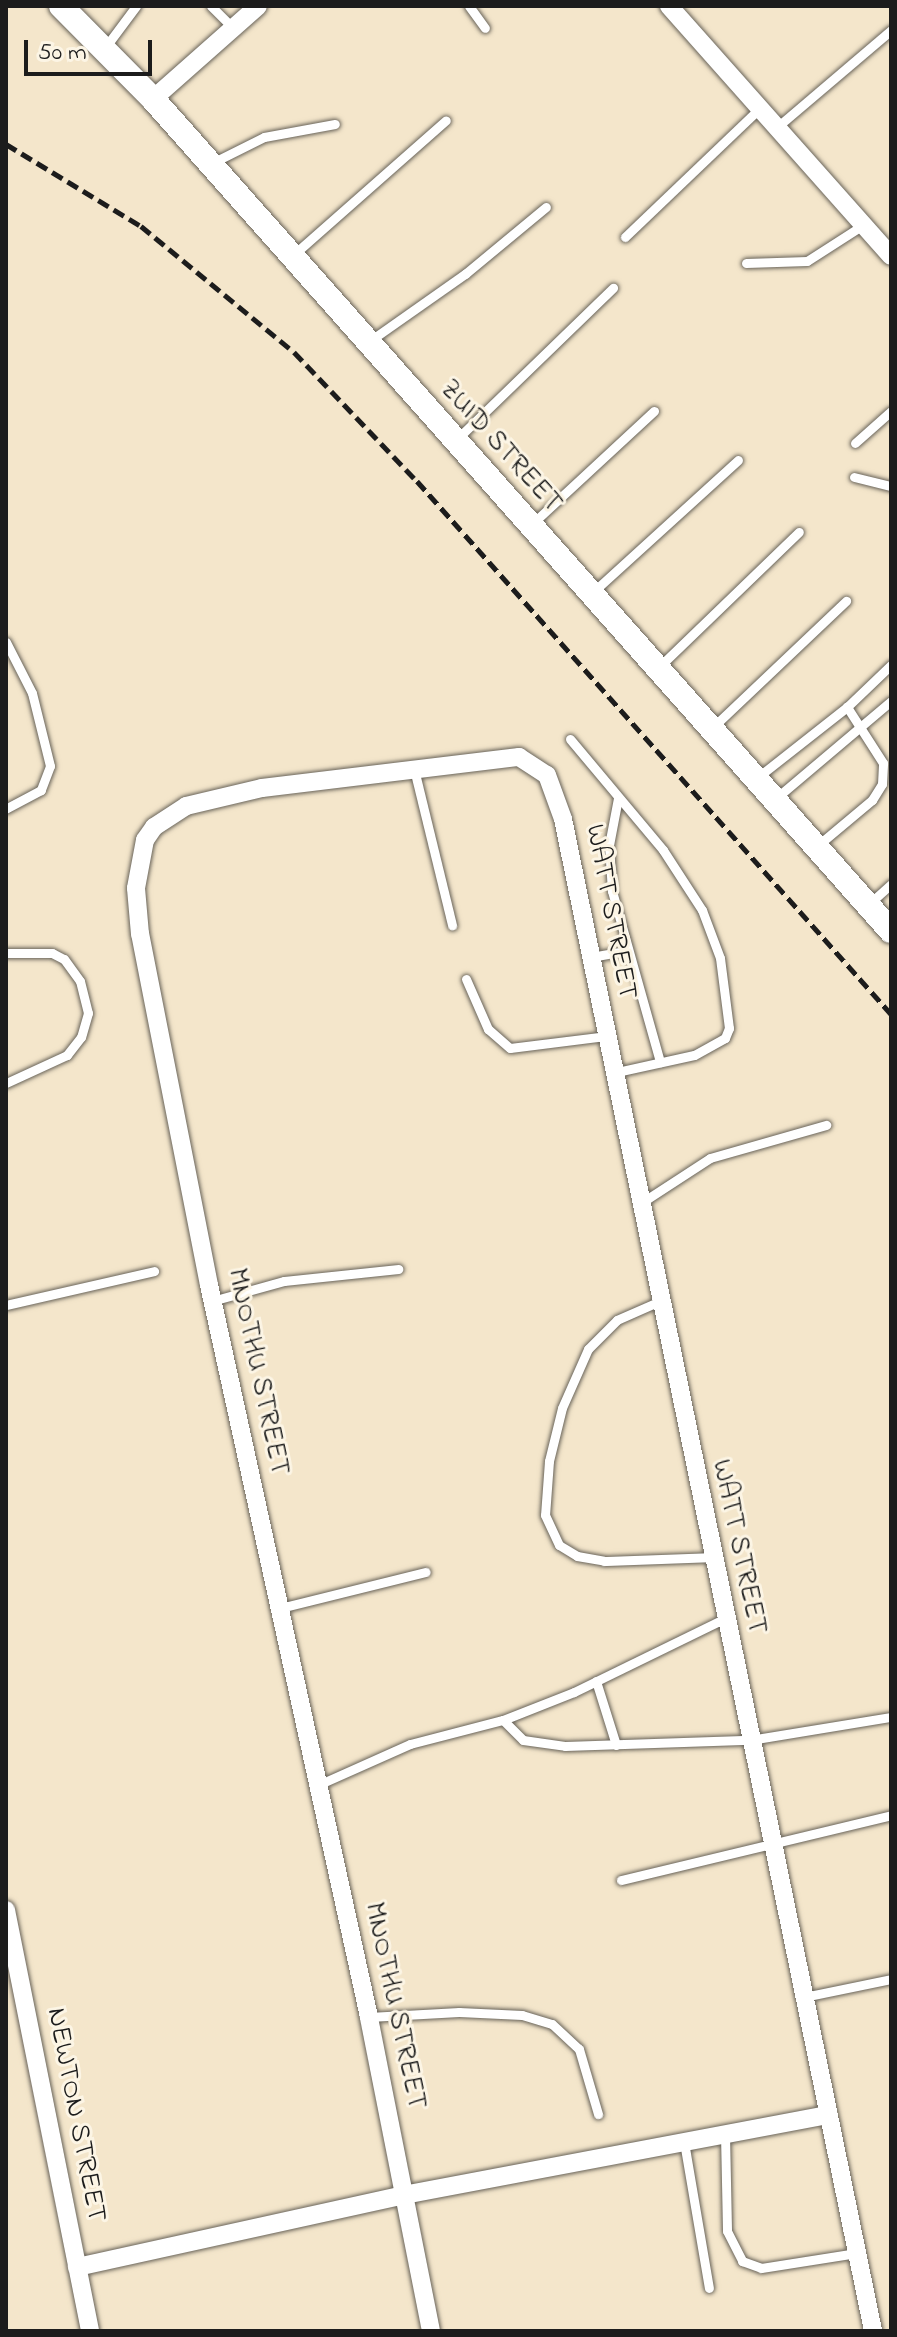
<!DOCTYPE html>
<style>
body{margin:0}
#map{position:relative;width:897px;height:2337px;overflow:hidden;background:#f4e6cb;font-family:"Indie Flower",sans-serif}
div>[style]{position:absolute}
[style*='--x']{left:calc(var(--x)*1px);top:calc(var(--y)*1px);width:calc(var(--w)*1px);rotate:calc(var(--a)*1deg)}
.roads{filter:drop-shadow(0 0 2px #686359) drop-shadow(0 0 2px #686359)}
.lane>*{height:9px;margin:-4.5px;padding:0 4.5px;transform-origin:4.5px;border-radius:4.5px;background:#fff}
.street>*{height:18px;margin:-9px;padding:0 9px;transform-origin:9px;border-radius:9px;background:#fff}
.secondary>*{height:24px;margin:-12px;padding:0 12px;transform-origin:12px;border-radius:12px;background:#fff}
.rail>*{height:5px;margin-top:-2.5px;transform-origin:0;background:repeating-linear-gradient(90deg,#1c1c1c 0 12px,transparent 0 18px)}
span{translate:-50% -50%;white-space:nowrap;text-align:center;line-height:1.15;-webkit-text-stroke:6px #fcf5e5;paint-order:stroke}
.street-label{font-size:28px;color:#1c1c1c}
.frame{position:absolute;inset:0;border:8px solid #1c1c1c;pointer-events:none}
.scale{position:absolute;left:24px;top:40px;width:128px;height:36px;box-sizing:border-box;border:4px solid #1c1c1c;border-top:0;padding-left:10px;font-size:24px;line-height:28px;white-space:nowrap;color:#1c1c1c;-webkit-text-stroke:6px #fcf5e5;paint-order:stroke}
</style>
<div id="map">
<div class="roads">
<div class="lane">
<div style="--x:211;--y:6;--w:31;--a:45"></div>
<div style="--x:469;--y:6;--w:27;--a:54"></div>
<div style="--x:104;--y:49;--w:54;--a:-53.3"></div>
<div style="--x:776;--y:128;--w:151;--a:-40.4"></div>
<div style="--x:214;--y:162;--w:56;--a:-26.6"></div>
<div style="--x:264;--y:137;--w:72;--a:-10.4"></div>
<div style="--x:625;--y:237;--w:185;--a:-43.7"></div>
<div style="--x:292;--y:256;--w:205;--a:-41.4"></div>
<div style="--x:746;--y:263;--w:61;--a:-1.9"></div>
<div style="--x:807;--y:261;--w:67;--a:-32.7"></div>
<div style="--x:371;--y:340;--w:115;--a:-35.1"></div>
<div style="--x:465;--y:274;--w:105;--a:-39.6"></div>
<div style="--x:458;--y:438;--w:216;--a:-44.1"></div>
<div style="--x:855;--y:443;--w:48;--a:-41.6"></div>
<div style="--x:854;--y:477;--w:38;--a:14"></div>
<div style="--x:533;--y:523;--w:165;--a:-42.8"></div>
<div style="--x:593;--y:592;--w:196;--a:-42.3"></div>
<div style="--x:6;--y:642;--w:57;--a:63"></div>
<div style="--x:32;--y:693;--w:75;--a:76.1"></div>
<div style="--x:50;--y:766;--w:26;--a:111"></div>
<div style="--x:41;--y:790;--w:40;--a:152"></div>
<div style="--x:660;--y:666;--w:193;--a:-44"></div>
<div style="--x:712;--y:728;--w:185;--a:-43.5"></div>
<div style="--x:570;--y:739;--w:145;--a:50"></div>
<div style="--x:663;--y:850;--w:72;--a:57"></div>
<div style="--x:702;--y:910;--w:51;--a:69.4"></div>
<div style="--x:720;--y:958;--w:71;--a:82.7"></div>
<div style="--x:729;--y:1028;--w:11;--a:112"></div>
<div style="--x:725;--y:1038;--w:35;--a:151"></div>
<div style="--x:694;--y:1055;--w:83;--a:167.5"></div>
<div style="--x:414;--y:769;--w:161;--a:76.3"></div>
<div style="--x:758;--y:777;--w:113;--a:-38.2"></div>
<div style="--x:618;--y:798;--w:48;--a:100.8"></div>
<div style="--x:609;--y:845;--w:46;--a:86.3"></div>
<div style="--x:612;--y:891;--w:178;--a:74.3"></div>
<div style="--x:775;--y:799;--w:152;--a:-40.2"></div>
<div style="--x:817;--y:846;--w:72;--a:-39.9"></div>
<div style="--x:872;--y:800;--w:19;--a:-58"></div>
<div style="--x:882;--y:784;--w:21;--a:-87"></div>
<div style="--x:883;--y:763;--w:67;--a:-122.7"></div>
<div style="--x:847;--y:707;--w:61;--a:-43.7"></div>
<div style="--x:870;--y:903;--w:28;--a:-42"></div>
<div style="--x:6;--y:953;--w:46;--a:0"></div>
<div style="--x:52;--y:953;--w:13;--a:27"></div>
<div style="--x:64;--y:959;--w:27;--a:54"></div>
<div style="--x:80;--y:981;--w:33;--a:76"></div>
<div style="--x:88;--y:1013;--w:25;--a:106"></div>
<div style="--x:81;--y:1037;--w:23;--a:128"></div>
<div style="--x:67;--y:1055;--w:67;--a:155.3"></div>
<div style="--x:591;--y:957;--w:35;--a:-10"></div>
<div style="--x:466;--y:979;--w:55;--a:66.3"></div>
<div style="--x:488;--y:1029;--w:29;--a:41"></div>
<div style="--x:510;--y:1048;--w:98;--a:-7.1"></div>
<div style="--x:641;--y:1203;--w:82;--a:-33.1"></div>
<div style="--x:710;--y:1158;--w:121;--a:-15.9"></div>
<div style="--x:212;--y:1301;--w:75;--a:-15.5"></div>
<div style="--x:284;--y:1281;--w:115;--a:-6"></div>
<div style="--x:660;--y:1301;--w:47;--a:156.2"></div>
<div style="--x:617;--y:1320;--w:41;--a:135"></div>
<div style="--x:588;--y:1349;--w:64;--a:113.8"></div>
<div style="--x:562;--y:1408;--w:55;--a:103.8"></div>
<div style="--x:549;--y:1461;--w:54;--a:94.2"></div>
<div style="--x:545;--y:1515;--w:33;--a:65"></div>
<div style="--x:559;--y:1545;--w:21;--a:31"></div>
<div style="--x:577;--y:1556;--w:27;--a:10"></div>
<div style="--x:604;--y:1561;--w:107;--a:-2.1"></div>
<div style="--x:6;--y:1305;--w:152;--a:-12.9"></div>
<div style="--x:280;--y:1608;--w:150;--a:-13.9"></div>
<div style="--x:596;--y:1681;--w:67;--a:72.6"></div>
<div style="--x:503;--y:1720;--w:28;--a:45"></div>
<div style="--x:523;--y:1740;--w:42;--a:8.1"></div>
<div style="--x:565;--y:1746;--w:185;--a:-1.9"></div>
<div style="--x:750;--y:1740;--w:143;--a:-9.3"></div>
<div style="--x:318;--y:1785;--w:101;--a:-24"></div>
<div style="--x:410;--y:1744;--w:96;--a:-14.5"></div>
<div style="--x:503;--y:1720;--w:76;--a:-21.5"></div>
<div style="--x:574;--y:1692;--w:167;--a:-26"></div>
<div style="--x:621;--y:1880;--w:278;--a:-13.5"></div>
<div style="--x:804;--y:1997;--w:89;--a:-11.7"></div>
<div style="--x:369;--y:2017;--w:90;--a:-3.2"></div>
<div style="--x:459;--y:2012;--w:63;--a:2.7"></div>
<div style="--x:522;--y:2015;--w:31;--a:17"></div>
<div style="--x:552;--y:2024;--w:37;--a:43"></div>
<div style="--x:579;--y:2049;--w:68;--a:73.7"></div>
<div style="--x:725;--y:2134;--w:97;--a:88.8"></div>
<div style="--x:727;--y:2231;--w:34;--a:63"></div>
<div style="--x:742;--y:2261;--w:20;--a:20"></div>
<div style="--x:761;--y:2268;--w:97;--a:-8.9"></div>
<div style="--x:684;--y:2142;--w:148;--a:80.3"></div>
</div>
<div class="street">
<div style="--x:669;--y:6;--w:334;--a:48.4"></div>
<div style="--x:153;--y:99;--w:140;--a:-41.5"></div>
<div style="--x:6;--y:1910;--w:429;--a:78.7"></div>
<div style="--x:77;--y:2267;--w:335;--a:-12.4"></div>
<div style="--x:404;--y:2195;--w:432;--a:-10.7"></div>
<div style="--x:431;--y:2331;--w:320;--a:-101.2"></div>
<div style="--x:369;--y:2017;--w:749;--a:-102.33"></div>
<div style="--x:209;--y:1285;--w:358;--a:-101.1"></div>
<div style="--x:140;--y:934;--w:46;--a:-95"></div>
<div style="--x:136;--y:888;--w:49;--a:-79.4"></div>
<div style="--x:145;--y:840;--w:16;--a:-55"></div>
<div style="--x:154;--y:827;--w:38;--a:-33"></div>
<div style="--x:186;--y:806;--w:78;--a:-13.3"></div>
<div style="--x:262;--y:788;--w:259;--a:-6.9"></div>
<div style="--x:519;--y:757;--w:33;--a:33"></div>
<div style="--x:547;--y:775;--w:47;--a:70"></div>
<div style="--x:563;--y:819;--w:1543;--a:78.41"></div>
</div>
<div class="secondary">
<div style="--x:61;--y:6;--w:131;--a:45.3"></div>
<div style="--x:153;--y:99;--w:1112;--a:48.43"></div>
</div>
</div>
<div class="rail">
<div style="--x:6;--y:144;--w:158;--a:31.3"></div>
<div style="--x:141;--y:226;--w:198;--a:39.5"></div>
<div style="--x:294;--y:352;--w:178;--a:46.4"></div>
<div style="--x:417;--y:481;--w:713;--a:48.35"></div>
</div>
<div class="street-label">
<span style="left:500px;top:447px;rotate:48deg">ZUID STREET</span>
<span style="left:610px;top:912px;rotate:79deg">WATT STREET</span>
<span style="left:257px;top:1372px;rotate:78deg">MNOTHU STREET</span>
<span style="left:738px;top:1547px;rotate:78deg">WATT STREET</span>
<span style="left:394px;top:2006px;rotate:78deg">MNOTHU STREET</span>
<span style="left:75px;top:2115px;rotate:79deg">NEWTON STREET</span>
</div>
<div class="frame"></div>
<div class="scale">50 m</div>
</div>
